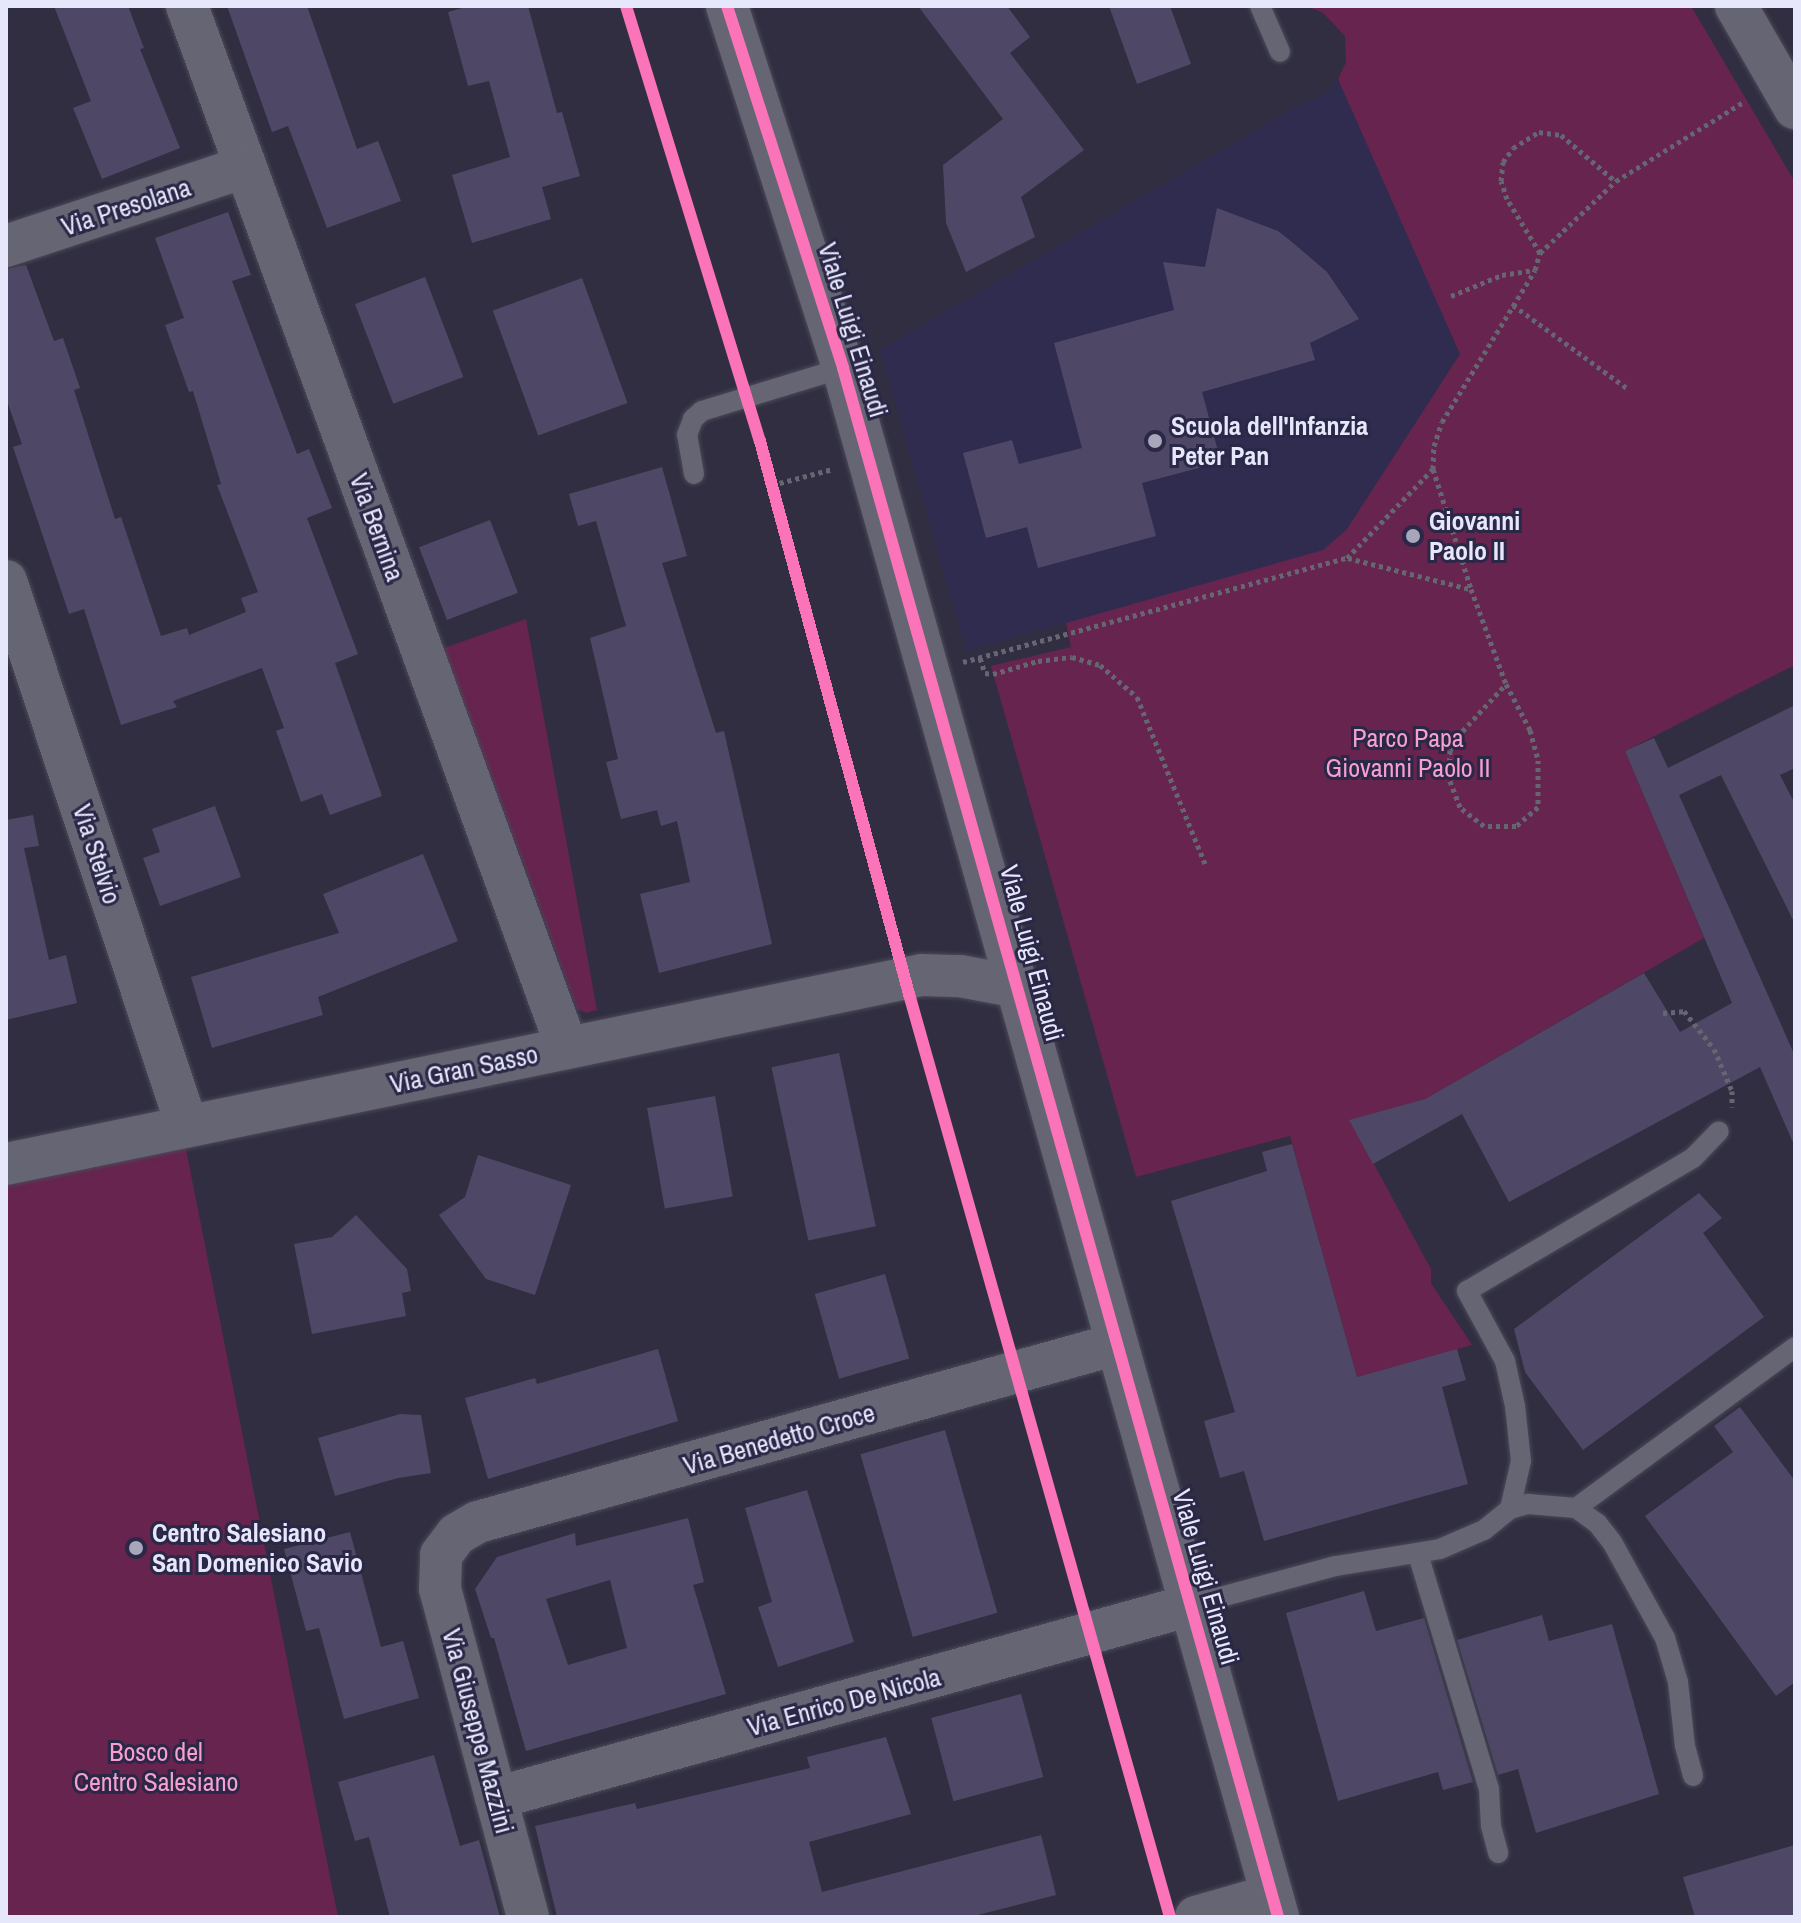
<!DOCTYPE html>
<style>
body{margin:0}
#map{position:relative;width:1801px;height:1923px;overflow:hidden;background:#302e40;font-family:"Archivo Narrow",sans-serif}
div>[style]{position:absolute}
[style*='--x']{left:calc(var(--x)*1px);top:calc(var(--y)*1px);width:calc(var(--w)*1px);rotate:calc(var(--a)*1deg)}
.built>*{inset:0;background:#302c50}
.green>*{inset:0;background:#66244f}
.building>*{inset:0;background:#4e4866;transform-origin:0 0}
.path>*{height:5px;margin-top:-2.5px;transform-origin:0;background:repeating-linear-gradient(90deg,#666672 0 4px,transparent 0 8px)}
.roads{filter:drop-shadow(0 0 2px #4b4959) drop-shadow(0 0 2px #4b4959)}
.lane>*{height:20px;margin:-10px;padding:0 10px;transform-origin:10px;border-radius:10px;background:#666573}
.street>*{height:42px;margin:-21px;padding:0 21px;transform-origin:21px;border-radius:21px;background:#666573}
.cycleway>*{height:12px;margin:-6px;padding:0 6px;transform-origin:6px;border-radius:6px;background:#fb73b8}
.dots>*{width:22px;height:22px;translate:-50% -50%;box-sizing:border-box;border:4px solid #2a2747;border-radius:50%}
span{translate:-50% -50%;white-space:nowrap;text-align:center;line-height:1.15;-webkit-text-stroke:6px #2a2747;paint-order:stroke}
.street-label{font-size:26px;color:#e7e7fc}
.poi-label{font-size:26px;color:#e7e7fc;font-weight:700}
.left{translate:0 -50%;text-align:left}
.park-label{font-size:26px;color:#f7a0cf}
.frame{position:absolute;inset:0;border:8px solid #e7e7fc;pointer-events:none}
</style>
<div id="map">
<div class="built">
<div style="clip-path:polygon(1338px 79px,1460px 353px,1347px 529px,1323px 550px,966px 651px,880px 350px,1292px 109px,1323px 95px)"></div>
</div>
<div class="green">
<div style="clip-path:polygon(1307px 6px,1691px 6px,1795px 182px,1795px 665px,1625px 751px,1704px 938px,1425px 1099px,1350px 1120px,1431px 1269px,1431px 1283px,1472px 1345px,1357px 1377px,1290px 1136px,1136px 1177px,991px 666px,1071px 647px,1066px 623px,1323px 550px,1347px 529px,1460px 354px,1338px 79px,1346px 62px,1345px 36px,1323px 13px)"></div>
<div style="clip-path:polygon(526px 619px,597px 1010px,586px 1013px,577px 1009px,444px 648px)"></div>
<div style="clip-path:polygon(185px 1144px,338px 1917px,6px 1917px,6px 1179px)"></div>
</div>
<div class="building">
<div style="clip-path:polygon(54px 6px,128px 6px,144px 48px,140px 49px,180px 148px,102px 179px,73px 108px,91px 101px)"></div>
<div style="clip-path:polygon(227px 6px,307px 6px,357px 149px,378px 141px,401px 201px,327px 228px,288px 126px,272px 132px)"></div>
<div style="clip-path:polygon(469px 6px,528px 6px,557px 113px,562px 112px,580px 176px,542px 187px,551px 219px,472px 243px,452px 175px,510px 157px,489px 81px,468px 86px,448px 12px)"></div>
<div style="clip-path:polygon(918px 6px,1007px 6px,1030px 37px,1010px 53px,1084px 150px,1021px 197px,1035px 237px,966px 272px,946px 223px,943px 165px,1003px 119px)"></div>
<div style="clip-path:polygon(1109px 6px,1170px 6px,1191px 64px,1137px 84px)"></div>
<div style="clip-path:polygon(1217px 208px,1278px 231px,1292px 242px,1327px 272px,1359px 319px,1310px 343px,1315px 360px,1202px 392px,1221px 462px,1142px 483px,1156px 536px,1038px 568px,1027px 527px,986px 538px,963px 453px,1012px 440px,1019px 464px,1082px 448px,1054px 343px,1174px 310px,1163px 262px,1205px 267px)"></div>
<div style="clip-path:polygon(228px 212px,251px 275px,232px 281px,297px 454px,309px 449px,332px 508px,307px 518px,358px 654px,335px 663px,382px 796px,330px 815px,322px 794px,301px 802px,276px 731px,284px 728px,262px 668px,173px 701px,177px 707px,121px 725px,84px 609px,69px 614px,13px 447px,22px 444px,6px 398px,6px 269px,26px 265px,54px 341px,63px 338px,80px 388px,74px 390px,115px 519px,121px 517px,161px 636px,187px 628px,189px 635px,246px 612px,241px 598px,258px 592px,217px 485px,221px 484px,193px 391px,189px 392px,165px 325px,184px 318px,155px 238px)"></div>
<div style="left:425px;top:277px;width:107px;height:75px;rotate:69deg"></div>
<div style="left:582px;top:278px;width:133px;height:95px;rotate:70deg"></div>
<div style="clip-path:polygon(662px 467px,687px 556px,662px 563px,716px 733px,724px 731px,772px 944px,659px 973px,640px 894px,690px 882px,677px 821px,661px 826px,657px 810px,621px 819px,606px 762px,618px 759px,590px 638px,626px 626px,596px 521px,578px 526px,569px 494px)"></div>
<div style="left:490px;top:520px;width:78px;height:76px;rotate:69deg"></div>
<div style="clip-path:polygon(1795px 705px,1795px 768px,1780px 775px,1795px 804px,1795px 924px,1721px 775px,1679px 795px,1795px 1056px,1795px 1147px,1760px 1067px,1509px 1202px,1462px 1114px,1373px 1164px,1349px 1120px,1425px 1099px,1644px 973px,1680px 1032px,1732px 1003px,1625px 751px,1654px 738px,1668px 768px)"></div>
<div style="clip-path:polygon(215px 806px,241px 877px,160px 906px,143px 858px,160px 852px,152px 829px)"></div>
<div style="clip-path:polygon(33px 815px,39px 846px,24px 848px,49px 960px,66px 955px,77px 1003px,6px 1020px,6px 820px)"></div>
<div style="clip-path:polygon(423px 854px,458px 941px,318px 997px,323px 1015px,212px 1048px,191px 977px,339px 933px,323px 894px)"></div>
<div style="left:839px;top:1053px;width:177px;height:69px;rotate:78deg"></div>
<div style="left:715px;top:1096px;width:102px;height:69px;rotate:80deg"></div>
<div style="clip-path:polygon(1292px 1144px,1357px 1377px,1457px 1349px,1466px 1380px,1442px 1387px,1468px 1484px,1264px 1541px,1244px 1471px,1220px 1478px,1204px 1421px,1235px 1412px,1171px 1201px,1267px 1171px,1262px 1152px)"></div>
<div style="clip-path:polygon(478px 1155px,571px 1185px,535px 1295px,486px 1279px,439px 1215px,465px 1197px)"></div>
<div style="clip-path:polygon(1699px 1193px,1722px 1218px,1703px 1233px,1764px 1317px,1583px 1450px,1525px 1372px,1514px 1329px)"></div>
<div style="clip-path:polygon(356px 1215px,407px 1269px,411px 1291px,402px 1293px,406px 1316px,312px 1334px,294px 1244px,332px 1237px)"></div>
<div style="left:885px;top:1274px;width:88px;height:73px;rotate:74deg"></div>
<div style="clip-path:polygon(658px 1349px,678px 1421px,488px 1479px,465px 1398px,535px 1378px,537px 1384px)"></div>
<div style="clip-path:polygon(1740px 1407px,1795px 1481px,1795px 1682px,1776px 1696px,1645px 1516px,1733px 1452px,1714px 1426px)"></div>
<div style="clip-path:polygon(400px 1414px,421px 1415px,431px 1473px,398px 1478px,335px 1496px,318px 1438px)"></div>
<div style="left:945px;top:1430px;width:190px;height:88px;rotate:74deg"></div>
<div style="clip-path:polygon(807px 1490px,854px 1642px,778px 1667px,758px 1607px,772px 1602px,745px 1508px)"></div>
<div style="clip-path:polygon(evenodd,688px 1518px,704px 1582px,693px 1585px,726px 1694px,526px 1751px,494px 1638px,491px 1638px,475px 1589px,497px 1557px,575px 1533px,576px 1546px,688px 1518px,610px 1580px,627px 1648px,568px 1665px,546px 1599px,610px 1580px)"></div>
<div style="clip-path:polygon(350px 1532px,381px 1647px,403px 1641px,419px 1698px,344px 1719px,319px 1628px,306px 1631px,284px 1549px)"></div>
<div style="clip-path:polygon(1364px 1591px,1376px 1631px,1424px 1618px,1473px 1782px,1443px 1790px,1438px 1772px,1338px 1801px,1286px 1613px)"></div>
<div style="clip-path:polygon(1542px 1615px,1549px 1641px,1612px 1624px,1659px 1794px,1536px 1833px,1518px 1769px,1498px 1775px,1457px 1640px)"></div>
<div style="left:1021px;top:1694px;width:86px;height:93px;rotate:75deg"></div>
<div style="clip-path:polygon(886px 1737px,911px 1814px,809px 1842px,822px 1892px,1041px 1835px,1056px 1895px,970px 1917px,557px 1917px,535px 1826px,635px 1803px,637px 1809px,810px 1768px,807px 1757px)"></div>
<div style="clip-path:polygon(434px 1755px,460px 1846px,479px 1840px,500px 1917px,390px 1917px,369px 1837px,355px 1841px,338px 1782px)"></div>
<div style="clip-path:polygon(1795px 1845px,1795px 1917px,1695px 1917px,1683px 1877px)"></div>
</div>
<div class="path">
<div style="--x:1540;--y:253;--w:63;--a:-121.4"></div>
<div style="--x:1507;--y:199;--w:19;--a:-108"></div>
<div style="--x:1501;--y:181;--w:19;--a:-84"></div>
<div style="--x:1503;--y:162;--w:17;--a:-54"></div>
<div style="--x:1513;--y:148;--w:31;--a:-32"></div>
<div style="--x:1539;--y:132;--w:22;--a:8"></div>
<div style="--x:1561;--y:135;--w:71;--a:40.4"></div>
<div style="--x:1451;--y:296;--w:55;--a:-22.4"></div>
<div style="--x:1502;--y:275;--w:32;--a:-9"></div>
<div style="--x:1513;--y:305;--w:142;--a:36.1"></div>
<div style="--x:1433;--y:469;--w:126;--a:72.4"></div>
<div style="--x:1471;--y:589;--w:101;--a:69.8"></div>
<div style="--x:1506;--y:684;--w:52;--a:62.4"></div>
<div style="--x:1530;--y:730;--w:31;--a:75"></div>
<div style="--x:1538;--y:760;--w:47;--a:90"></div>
<div style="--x:1538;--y:807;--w:29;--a:139"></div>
<div style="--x:1516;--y:826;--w:32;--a:180"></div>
<div style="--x:1484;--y:826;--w:31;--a:-142"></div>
<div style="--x:1460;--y:807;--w:31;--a:-111"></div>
<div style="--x:1449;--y:778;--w:28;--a:-88"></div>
<div style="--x:1450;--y:750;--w:15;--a:-62"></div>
<div style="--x:1457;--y:737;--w:72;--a:-47.2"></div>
<div style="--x:772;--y:485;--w:63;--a:-14.7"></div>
<div style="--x:1348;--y:558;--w:126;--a:14.3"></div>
<div style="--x:980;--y:658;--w:16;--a:72"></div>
<div style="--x:985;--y:673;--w:8;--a:7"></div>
<div style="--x:993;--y:674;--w:47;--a:-16.1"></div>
<div style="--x:1038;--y:661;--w:34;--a:-7"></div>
<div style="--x:1072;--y:657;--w:29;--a:16"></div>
<div style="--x:1100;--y:665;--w:49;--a:40.9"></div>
<div style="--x:1137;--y:697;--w:180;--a:67.8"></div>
<div style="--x:963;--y:662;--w:398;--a:-15.2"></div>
<div style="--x:1347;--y:558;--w:124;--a:-46"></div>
<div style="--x:1433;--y:469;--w:23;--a:-88"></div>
<div style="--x:1434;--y:446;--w:25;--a:-72"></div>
<div style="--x:1442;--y:422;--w:178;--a:-58.5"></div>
<div style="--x:1535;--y:270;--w:18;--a:-74"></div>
<div style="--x:1540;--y:253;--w:105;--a:-43.5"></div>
<div style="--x:1616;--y:181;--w:152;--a:-31.8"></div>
<div style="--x:1663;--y:1013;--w:21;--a:-5"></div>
<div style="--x:1684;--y:1011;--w:48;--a:51.7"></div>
<div style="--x:1714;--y:1049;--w:46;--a:66.8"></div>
<div style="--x:1732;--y:1091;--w:16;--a:90"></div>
</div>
<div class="roads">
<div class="lane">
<div style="--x:1260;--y:6;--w:50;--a:66.5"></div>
<div style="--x:694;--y:474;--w:40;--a:-100"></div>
<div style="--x:687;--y:435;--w:17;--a:-69"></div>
<div style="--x:693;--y:419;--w:12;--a:-42"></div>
<div style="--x:702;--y:411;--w:147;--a:-17"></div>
<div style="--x:1576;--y:1508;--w:272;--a:-36.3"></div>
<div style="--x:1510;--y:1509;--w:49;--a:-77.1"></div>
<div style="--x:1521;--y:1461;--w:55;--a:-96.2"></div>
<div style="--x:1515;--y:1406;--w:46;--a:-102.5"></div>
<div style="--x:1505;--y:1361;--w:80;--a:-118.5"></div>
<div style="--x:1467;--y:1291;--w:262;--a:-30.5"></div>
<div style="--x:1693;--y:1158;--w:37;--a:-46"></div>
<div style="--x:1418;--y:1554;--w:245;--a:73.2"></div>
<div style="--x:1489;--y:1789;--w:37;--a:87"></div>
<div style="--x:1491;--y:1826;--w:28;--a:75"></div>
<div style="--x:1191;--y:1605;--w:150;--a:-15.1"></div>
<div style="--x:1336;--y:1566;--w:105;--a:-9.3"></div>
<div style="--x:1440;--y:1549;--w:48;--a:-23.4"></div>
<div style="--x:1484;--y:1530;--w:33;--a:-39"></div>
<div style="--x:1510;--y:1509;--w:19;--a:-16"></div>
<div style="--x:1528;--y:1504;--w:48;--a:4.8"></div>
<div style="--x:1576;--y:1508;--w:26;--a:36"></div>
<div style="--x:1597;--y:1523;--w:24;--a:52"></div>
<div style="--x:1612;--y:1542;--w:110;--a:61.1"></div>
<div style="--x:1665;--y:1638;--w:46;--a:73.5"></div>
<div style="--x:1678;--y:1682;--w:64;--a:83.8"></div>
<div style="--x:1685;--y:1746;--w:31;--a:75"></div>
</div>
<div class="street">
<div style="--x:187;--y:6;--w:1109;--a:69.96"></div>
<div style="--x:727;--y:6;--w:380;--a:72.2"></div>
<div style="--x:843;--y:368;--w:1609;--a:74.31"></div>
<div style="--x:1736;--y:6;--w:118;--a:60"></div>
<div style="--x:6;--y:246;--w:252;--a:-18.3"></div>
<div style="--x:6;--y:581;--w:574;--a:71.63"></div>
<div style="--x:6;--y:1164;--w:935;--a:-11.66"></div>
<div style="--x:922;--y:975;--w:38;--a:2"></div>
<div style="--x:960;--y:976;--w:59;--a:10.7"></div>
<div style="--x:496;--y:1798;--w:721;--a:-15.52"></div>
<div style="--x:528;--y:1917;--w:340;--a:-105"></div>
<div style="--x:440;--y:1589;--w:34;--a:-88"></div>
<div style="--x:441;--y:1555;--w:26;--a:-53"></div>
<div style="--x:457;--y:1534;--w:24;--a:-30"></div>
<div style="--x:478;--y:1522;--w:663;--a:-15.57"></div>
<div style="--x:1196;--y:1917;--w:79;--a:-16.1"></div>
</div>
</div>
<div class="cycleway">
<div style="--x:626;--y:6;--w:455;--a:72.9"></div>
<div style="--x:760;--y:441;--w:573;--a:74.92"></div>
<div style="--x:909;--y:994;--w:959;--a:74.21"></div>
<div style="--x:727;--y:6;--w:380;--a:72.2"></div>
<div style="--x:843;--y:368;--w:1609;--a:74.31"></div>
</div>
<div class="dots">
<div style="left:1155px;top:441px;background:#a7a6ba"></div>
<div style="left:1413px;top:536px;background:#a7a6ba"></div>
<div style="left:136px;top:1548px;background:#a7a6ba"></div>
</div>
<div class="street-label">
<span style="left:126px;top:207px;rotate:-18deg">Via Presolana</span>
<span style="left:853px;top:330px;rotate:73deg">Viale Luigi Einaudi</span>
<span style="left:377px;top:527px;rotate:70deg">Via Bernina</span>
<span style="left:97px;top:854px;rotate:72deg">Via Stelvio</span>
<span style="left:1032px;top:953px;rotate:75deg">Viale Luigi Einaudi</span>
<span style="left:464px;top:1069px;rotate:-12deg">Via Gran Sasso</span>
<span style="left:779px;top:1439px;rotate:-16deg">Via Benedetto Croce</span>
<span style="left:1206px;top:1577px;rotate:74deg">Viale Luigi Einaudi</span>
<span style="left:844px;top:1702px;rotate:-15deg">Via Enrico De Nicola</span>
<span style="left:478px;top:1731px;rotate:75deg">Via Giuseppe Mazzini</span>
</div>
<div class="poi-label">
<span class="left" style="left:1171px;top:441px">Scuola dell'Infanzia<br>Peter Pan</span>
<span class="left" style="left:1429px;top:536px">Giovanni<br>Paolo II</span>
<span class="left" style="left:152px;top:1548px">Centro Salesiano<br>San Domenico Savio</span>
</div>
<div class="park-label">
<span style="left:1408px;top:753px">Parco Papa<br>Giovanni Paolo II</span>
<span style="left:156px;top:1767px">Bosco del<br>Centro Salesiano</span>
</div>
<div class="frame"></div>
</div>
